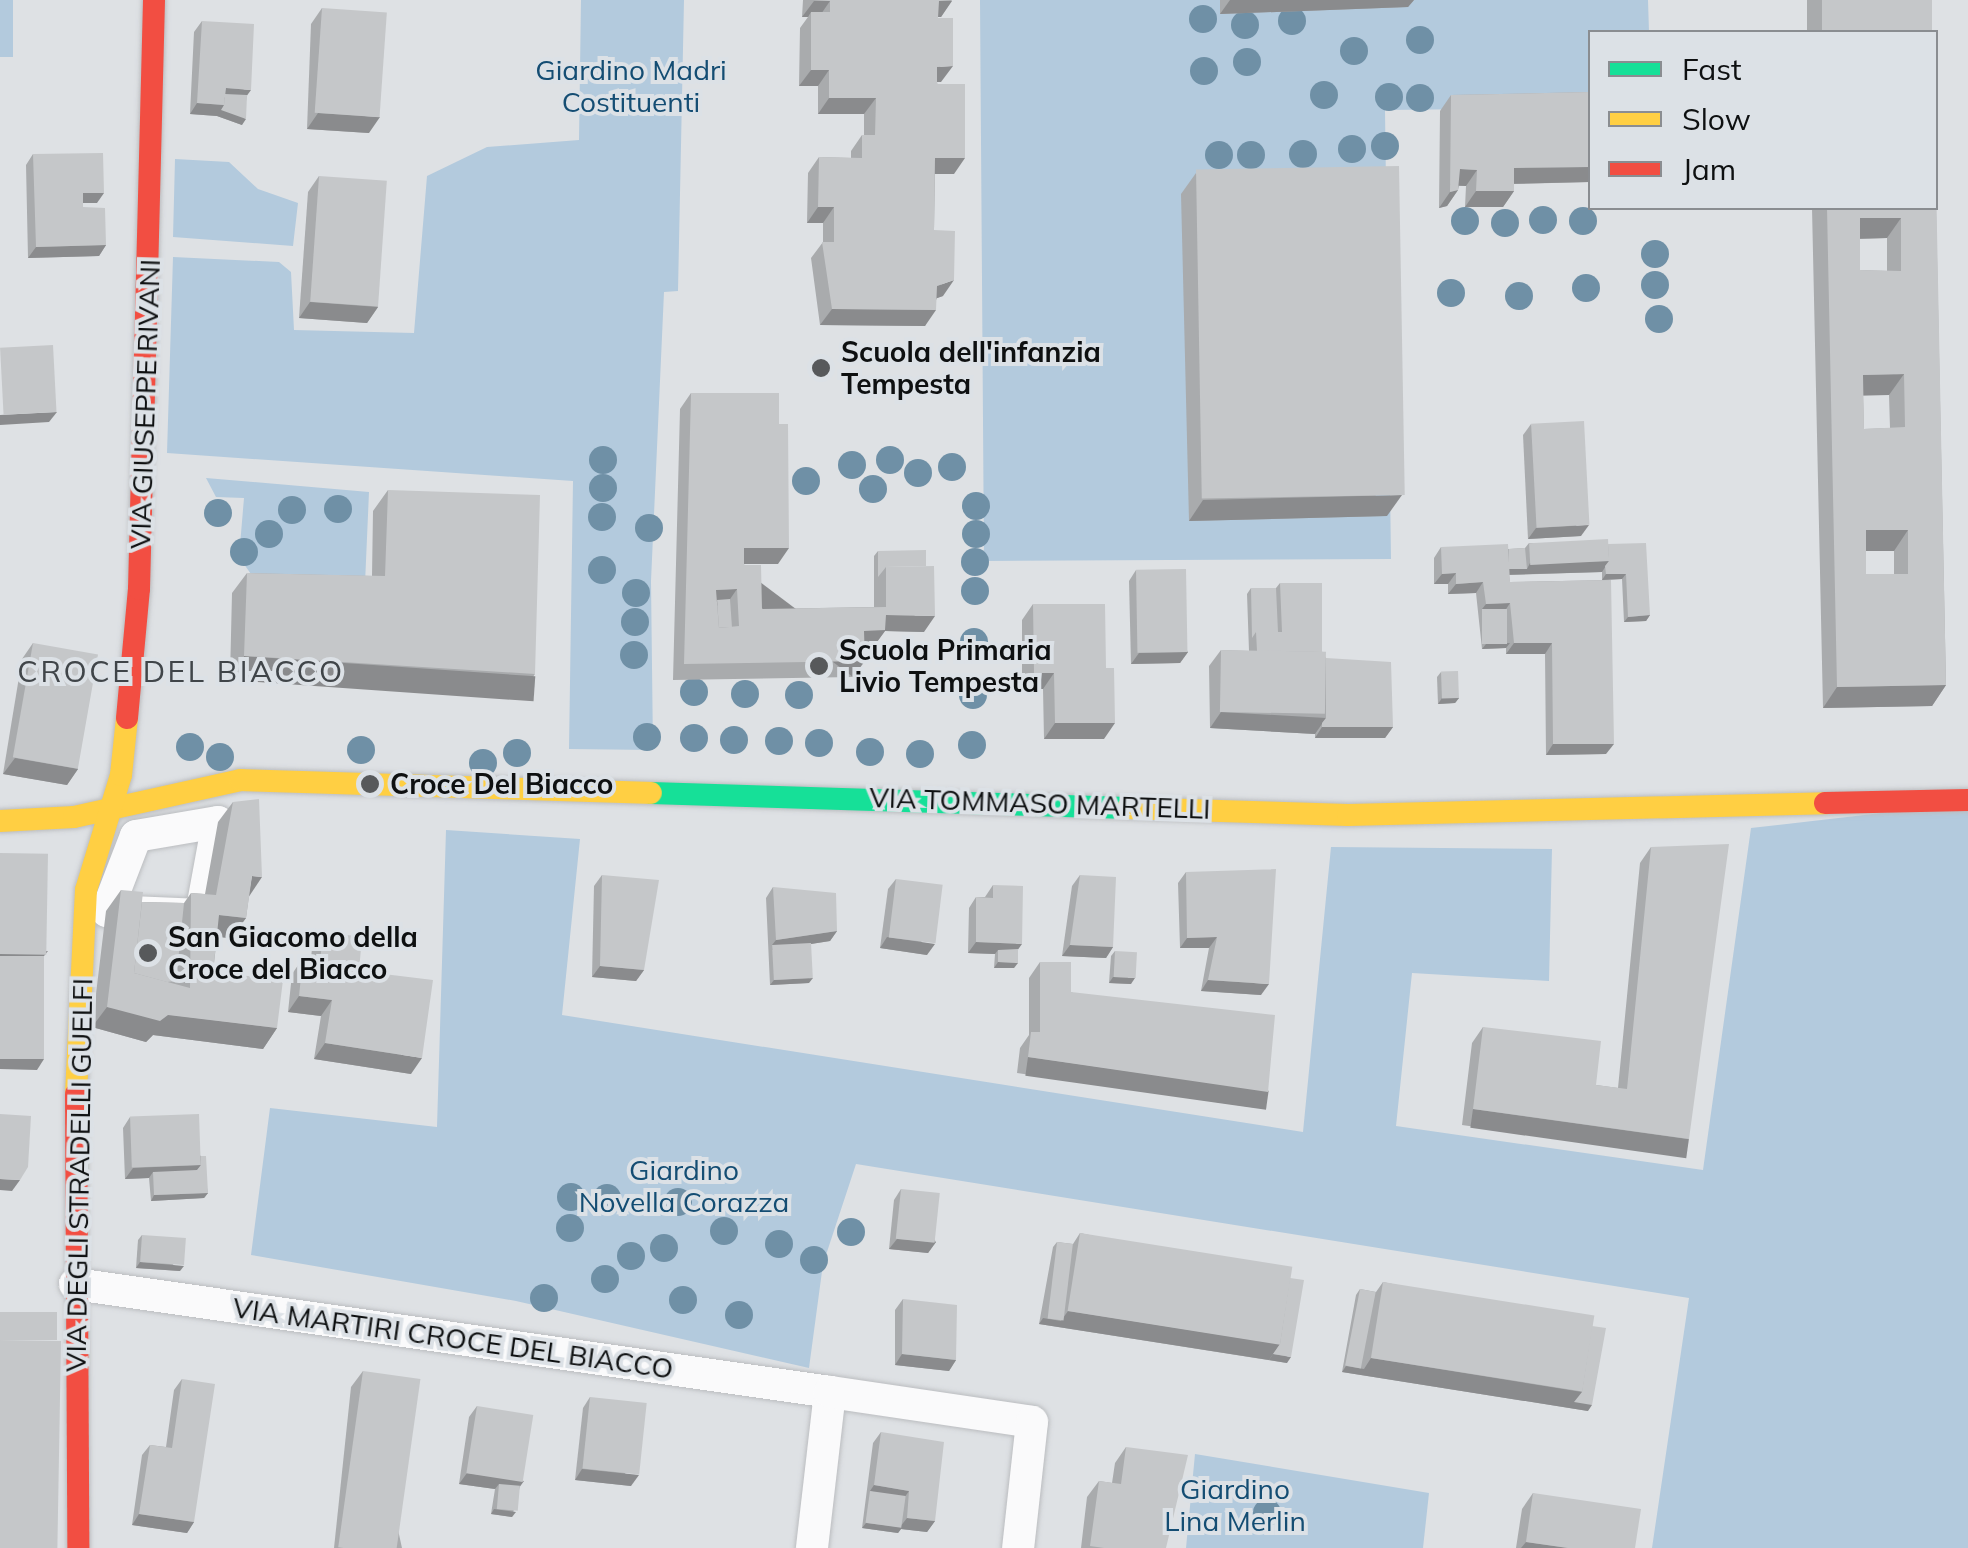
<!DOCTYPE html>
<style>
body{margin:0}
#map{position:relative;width:1968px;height:1548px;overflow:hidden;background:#dee1e4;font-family:Mulish,sans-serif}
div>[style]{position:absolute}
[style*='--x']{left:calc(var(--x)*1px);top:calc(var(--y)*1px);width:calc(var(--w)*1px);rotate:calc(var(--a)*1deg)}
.green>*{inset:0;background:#b3cadd;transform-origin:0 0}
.roads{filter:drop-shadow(0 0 2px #bbbdc0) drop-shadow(0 0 2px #bbbdc0)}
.street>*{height:32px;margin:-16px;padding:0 16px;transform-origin:16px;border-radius:16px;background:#fafafb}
.fast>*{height:22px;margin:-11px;padding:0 11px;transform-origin:11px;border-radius:11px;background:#16e098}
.slow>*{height:22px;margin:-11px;padding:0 11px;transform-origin:11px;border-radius:11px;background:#ffcf43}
.jam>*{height:22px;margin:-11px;padding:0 11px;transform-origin:11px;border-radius:11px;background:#f24e42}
.trees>*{width:28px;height:28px;margin:-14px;border-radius:50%;background:#6f90a6}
.wall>*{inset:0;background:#a9abad;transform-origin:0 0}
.shaded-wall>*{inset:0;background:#8a8b8d;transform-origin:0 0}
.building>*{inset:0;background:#c5c7c9;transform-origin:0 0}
.dots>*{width:28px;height:28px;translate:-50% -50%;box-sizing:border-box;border:5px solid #dce1e6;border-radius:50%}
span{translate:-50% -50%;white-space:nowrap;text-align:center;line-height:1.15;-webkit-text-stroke:8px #dce1e6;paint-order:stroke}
.park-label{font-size:28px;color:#144d73}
.poi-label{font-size:28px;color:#0e1011;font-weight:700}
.left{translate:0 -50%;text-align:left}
.street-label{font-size:28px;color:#0e1011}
.neighbourhood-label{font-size:30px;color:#404549;letter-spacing:2.5px}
.legend{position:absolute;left:1588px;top:30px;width:350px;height:180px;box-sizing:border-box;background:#dce1e6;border:2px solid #8a8d91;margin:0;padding:12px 18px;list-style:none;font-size:30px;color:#0e1011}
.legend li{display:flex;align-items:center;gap:20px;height:50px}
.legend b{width:50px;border:2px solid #8a8d91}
</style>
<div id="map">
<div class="green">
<div style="left:0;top:0;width:13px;height:57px"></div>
<div style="clip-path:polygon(581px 0,684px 0,678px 291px,664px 292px,651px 581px,653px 750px,569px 749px,573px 481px,167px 453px,173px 257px,279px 262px,291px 272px,294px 330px,414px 333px,427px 176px,487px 147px,579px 140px)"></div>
<div style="clip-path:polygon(980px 0,1648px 0,1649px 32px,1590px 32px,1590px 108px,1385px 110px,1391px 559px,984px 561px)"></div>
<div style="clip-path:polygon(175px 159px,229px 162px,258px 189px,298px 203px,293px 246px,173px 237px)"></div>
<div style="clip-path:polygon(206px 478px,369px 492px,365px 584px,258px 584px,239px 557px,244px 498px,216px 497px)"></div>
<div style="clip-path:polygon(1968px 803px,1968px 1548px,1652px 1548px,1689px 1298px,856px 1164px,823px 1264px,809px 1368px,516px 1301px,251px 1255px,270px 1108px,437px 1127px,446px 830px,580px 839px,562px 1015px,1303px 1132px,1331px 847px,1552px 849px,1549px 981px,1412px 973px,1396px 1126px,1703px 1170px,1751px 828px)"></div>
<div style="clip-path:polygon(1195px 1454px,1429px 1493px,1423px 1548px,1186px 1548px)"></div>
</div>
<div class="roads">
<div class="street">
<div style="--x:218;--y:822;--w:95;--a:100.4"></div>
<div style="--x:201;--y:915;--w:94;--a:-177.6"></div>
<div style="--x:107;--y:911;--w:80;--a:-68.9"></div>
<div style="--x:136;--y:836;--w:83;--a:-9.7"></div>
<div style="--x:75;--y:1284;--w:763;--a:8.14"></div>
<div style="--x:830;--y:1392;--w:157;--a:96.6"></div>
<div style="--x:830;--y:1392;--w:204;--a:8.4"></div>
<div style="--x:1032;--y:1422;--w:127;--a:96.3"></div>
</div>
<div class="fast">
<div style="--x:651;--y:793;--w:477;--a:1.8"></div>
</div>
<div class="slow">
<div style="--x:1128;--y:808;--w:220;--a:1.8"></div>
<div style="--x:1348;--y:815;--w:477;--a:-1.4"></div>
<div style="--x:0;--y:821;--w:74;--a:-3.1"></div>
<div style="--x:74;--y:817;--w:171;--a:-12.5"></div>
<div style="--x:241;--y:780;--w:410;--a:1.8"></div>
<div style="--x:76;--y:1094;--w:204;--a:-87.2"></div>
<div style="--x:86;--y:890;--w:120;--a:-73.1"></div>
<div style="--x:121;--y:775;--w:57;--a:-84"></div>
</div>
<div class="jam">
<div style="--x:127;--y:718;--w:130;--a:-84.7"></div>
<div style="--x:139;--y:589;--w:589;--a:-88.54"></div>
<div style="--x:1825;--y:803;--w:143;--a:-1.2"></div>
<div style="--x:76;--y:1094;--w:454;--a:89.7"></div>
</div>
</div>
<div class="trees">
<div style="left:1203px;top:19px"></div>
<div style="left:1292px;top:21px"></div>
<div style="left:1245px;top:25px"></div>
<div style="left:1420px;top:40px"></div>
<div style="left:1354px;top:51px"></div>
<div style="left:1247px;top:62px"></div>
<div style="left:1204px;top:71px"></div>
<div style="left:1324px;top:95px"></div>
<div style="left:1389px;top:97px"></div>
<div style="left:1420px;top:98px"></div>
<div style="left:1385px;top:146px"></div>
<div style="left:1352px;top:149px"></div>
<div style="left:1303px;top:154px"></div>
<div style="left:1219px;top:155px"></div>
<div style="left:1251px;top:155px"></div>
<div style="left:1543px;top:220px"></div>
<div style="left:1465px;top:221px"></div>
<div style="left:1583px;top:221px"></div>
<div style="left:1505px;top:223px"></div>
<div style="left:1655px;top:254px"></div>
<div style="left:1655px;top:285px"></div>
<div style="left:1586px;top:288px"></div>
<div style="left:1451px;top:293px"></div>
<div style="left:1519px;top:296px"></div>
<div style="left:1659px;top:319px"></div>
<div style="left:603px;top:460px"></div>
<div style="left:890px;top:460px"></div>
<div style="left:852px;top:465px"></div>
<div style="left:952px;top:467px"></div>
<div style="left:918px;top:473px"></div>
<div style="left:806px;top:481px"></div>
<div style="left:603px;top:488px"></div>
<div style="left:873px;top:489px"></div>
<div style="left:976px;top:506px"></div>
<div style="left:338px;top:509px"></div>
<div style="left:292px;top:510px"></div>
<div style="left:218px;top:513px"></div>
<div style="left:602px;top:517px"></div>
<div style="left:649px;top:528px"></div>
<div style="left:269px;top:534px"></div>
<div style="left:976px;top:534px"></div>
<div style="left:244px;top:552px"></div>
<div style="left:975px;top:562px"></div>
<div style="left:602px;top:570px"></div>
<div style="left:975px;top:591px"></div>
<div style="left:636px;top:593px"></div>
<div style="left:635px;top:622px"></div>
<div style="left:974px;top:642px"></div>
<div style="left:634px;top:655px"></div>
<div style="left:694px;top:692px"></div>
<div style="left:745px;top:694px"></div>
<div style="left:799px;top:695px"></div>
<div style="left:973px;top:695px"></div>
<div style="left:647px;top:737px"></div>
<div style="left:694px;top:738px"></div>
<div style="left:734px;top:740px"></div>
<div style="left:779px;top:741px"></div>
<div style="left:819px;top:743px"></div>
<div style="left:972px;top:745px"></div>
<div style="left:190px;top:747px"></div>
<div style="left:361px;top:750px"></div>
<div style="left:870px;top:752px"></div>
<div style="left:517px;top:753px"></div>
<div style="left:920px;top:754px"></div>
<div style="left:220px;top:757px"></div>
<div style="left:483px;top:763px"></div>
<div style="left:571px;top:1197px"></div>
<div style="left:607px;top:1198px"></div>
<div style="left:678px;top:1202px"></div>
<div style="left:570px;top:1228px"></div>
<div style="left:724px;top:1231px"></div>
<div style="left:851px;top:1232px"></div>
<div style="left:779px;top:1244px"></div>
<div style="left:664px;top:1248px"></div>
<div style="left:631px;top:1256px"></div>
<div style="left:814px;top:1260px"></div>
<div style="left:605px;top:1279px"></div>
<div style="left:544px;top:1298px"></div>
<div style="left:683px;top:1300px"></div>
<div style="left:739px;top:1315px"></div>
<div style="left:1267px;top:1513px"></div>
</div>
<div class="wall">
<div style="clip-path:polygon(803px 0,952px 0,941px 17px,938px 17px,941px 82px,937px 82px,954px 174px,935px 174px,934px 230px,943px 296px,937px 298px,925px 326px,820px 325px,811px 258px,823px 242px,823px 223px,807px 223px,808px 173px,819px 157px,851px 158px,851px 151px,862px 135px,864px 135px,864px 114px,818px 114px,818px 86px,799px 86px,800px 28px,808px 17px,802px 17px)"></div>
<div style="clip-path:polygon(1220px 0,1414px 0,1408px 7px,1220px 14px)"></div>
<div style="left:1807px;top:0;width:125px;height:32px"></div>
<div style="clip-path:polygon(322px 8px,369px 133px,307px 129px,311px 24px)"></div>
<div style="clip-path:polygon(202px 21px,247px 95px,242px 125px,217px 116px,190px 114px,194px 32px)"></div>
<div style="clip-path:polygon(1590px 92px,1590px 195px,1589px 182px,1514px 184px,1514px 191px,1503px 207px,1465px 207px,1466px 186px,1459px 186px,1458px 190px,1447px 206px,1439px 208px,1440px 111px,1451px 95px)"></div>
<div style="clip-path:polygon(33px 154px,97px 203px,83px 203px,83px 207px,106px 245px,99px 256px,28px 258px,26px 165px)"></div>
<div style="clip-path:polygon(1196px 173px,1387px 516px,1189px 521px,1181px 194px)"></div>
<div style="clip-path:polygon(319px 176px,378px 307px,367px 323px,299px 318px,308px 192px)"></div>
<div style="clip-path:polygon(evenodd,1812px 208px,1936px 208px,1946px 685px,1932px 706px,1823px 708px,1812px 208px,1887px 238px,1887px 271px,1860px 270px,1860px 239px,1887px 238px,1812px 208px,1863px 395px,1889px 395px,1890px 428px,1864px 429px,1863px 395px,1812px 208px,1866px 551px,1894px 551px,1894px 574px,1866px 574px,1866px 551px)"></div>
<div style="clip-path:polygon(691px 393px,778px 564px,744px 564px,762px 609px,874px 607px,874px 556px,878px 551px,924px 632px,885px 631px,874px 646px,864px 646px,853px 677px,673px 680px,680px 409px)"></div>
<div style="clip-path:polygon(1531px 424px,1581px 536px,1528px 539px,1523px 435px)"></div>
<div style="clip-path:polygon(388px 490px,535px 674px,520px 695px,230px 677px,232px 593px,247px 573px,372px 576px,373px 511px)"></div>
<div style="clip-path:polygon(1529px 543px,1608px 544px,1650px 615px,1646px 621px,1624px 622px,1622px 579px,1602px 580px,1602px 572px,1509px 575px,1510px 582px,1611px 580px,1606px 754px,1546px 755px,1545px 654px,1506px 654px,1506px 648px,1482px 649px,1476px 593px,1448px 594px,1448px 584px,1434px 584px,1434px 558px,1441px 547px,1509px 549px,1525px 548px)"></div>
<div style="clip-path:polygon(1136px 570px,1188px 652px,1180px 663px,1131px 664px,1129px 581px)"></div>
<div style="clip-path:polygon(1280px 583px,1326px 658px,1393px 727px,1385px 738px,1315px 738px,1315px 734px,1210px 728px,1209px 666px,1221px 650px,1249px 651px,1247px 594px,1251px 588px,1276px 588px)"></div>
<div style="clip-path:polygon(1033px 604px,1106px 668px,1104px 739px,1044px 739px,1043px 689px,1022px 689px,1022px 620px)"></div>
<div style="clip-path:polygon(33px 643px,78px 769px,67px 785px,3px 774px,22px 659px)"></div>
<div style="clip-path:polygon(1441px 672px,1459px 698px,1455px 703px,1438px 704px,1437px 677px)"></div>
<div style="clip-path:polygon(233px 802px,249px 896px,246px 918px,231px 938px,217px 937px,213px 972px,277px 1028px,263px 1049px,153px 1035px,146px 1042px,92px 1027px,106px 911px,121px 890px,142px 902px,184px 903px,191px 893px,205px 894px,218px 822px)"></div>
<div style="clip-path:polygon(1651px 847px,1689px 1139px,1678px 1155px,1462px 1125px,1472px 1043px,1483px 1027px,1596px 1085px,1618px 1088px,1640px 863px)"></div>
<div style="clip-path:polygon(1186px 872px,1261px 995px,1201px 991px,1209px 948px,1180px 948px,1178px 883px)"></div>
<div style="clip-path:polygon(602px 875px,644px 970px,636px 981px,592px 977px,594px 886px)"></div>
<div style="clip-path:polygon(1080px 875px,1113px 947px,1106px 958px,1062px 956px,1072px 886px)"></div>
<div style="clip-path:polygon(896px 879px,927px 955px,880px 948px,888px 889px)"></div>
<div style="clip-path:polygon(993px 885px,1018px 949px,1014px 968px,994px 968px,995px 954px,968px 953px,969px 908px,976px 897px,985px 897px)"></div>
<div style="clip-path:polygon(773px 887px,837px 931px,830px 941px,811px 944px,809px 983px,770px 985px,766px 898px)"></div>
<div style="clip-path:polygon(324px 932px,359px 971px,411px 1074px,314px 1059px,321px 1016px,288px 1012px,292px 974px,303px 958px,311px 959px,312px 948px)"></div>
<div style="clip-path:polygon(1115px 951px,1131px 984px,1109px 983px,1111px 956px)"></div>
<div style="clip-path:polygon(1040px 962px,1071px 992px,1268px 1092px,1257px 1108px,1017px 1073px,1020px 1048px,1029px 1035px,1029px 978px)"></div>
<div style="clip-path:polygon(130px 1117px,201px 1156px,208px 1193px,204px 1198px,151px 1201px,149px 1178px,125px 1179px,123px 1128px)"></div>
<div style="clip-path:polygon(901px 1189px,936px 1242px,928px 1253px,889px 1249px,894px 1200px)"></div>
<div style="clip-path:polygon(1080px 1233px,1290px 1278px,1287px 1363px,1039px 1324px,1053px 1247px,1057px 1242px,1073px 1244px)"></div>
<div style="clip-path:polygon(142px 1235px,180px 1271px,136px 1268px,138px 1240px)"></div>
<div style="clip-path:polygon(1383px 1282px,1592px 1326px,1588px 1411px,1342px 1372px,1356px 1295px,1360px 1289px,1376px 1292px)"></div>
<div style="clip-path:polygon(903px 1299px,956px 1360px,949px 1371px,895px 1365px,895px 1310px)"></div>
<div style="clip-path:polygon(363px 1371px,402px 1548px,334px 1548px,351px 1387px)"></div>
<div style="clip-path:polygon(182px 1379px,194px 1522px,187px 1533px,132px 1525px,142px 1455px,150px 1445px,166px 1447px,174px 1390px)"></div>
<div style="clip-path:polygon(590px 1397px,631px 1486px,575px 1480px,583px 1408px)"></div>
<div style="clip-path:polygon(477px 1406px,520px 1486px,512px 1517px,491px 1514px,495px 1489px,459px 1484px,469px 1417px)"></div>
<div style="clip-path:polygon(881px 1432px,935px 1521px,927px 1532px,901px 1529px,898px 1533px,862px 1528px,873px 1443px)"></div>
<div style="clip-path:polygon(1126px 1447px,1166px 1548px,1081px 1548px,1087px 1497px,1099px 1481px,1112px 1483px,1115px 1463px)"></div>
<div style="clip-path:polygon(1533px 1493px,1635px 1548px,1516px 1548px,1522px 1509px)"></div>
</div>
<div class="shaded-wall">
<div style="clip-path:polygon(1230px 0,1414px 0,1408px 7px,1220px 14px)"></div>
<div style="clip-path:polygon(814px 1px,830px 1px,819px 17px,811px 12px,808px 17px,802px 17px)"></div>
<div style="clip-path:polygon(939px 1px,952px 1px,941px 17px,927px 17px)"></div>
<div style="clip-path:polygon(953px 66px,941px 82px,926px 82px,937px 67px)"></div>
<div style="clip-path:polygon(811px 70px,829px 70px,818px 86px,799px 86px)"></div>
<div style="clip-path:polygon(226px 88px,251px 90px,243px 101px,222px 99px)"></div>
<div style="clip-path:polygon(829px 98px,876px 98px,864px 114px,818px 114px)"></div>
<div style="clip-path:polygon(197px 103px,224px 105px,246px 119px,242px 125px,217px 116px,190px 114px)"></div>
<div style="clip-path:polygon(318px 113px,380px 117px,369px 133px,307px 129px)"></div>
<div style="clip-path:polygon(935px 158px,965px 158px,954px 174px,924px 174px)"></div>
<div style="clip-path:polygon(1590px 167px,1590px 180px,1589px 182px,1503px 184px,1514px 168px)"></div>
<div style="clip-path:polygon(1460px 169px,1477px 170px,1466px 186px,1450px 185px)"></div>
<div style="clip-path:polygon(1458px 190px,1447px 206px,1439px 208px,1450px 192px)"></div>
<div style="clip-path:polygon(1476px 191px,1514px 191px,1503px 207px,1465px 207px)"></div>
<div style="clip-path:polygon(83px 193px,104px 193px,97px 203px,76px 203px)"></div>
<div style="clip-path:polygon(818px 207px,834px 207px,823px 223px,807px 223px)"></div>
<div style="clip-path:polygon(1860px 218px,1901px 218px,1887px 238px,1846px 239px)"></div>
<div style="clip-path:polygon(106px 245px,99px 256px,28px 258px,36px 247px)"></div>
<div style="clip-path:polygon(954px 280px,943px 296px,926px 302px,937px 286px)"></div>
<div style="clip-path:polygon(310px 302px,378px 307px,367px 323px,299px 318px)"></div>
<div style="clip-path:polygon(832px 309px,936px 310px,925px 326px,820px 325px)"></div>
<div style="clip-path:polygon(1904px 374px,1889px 395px,1848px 396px,1863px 375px)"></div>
<div style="clip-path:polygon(57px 412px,49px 422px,0 425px,0 415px)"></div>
<div style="clip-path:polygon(1402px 495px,1387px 516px,1189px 521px,1203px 500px)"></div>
<div style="clip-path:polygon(1589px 525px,1581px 536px,1528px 539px,1536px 528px)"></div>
<div style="clip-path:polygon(1866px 530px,1908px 530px,1894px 551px,1852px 551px)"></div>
<div style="clip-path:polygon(744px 548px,789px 548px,778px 564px,733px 564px)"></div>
<div style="clip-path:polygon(1609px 561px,1602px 572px,1502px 575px,1506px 569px,1527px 569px,1530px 563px)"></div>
<div style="clip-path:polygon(1456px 573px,1448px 584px,1434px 584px,1442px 574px)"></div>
<div style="clip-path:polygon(1606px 574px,1626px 574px,1622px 579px,1602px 580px)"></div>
<div style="clip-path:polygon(1483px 582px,1476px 593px,1448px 594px,1456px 584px)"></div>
<div style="clip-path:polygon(737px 589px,726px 605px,709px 606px,716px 590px)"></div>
<div style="clip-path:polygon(1510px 603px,1503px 614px,1482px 609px,1486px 604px)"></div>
<div style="clip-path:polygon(886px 615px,935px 616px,924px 632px,885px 631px,874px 646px,852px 647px,864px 631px)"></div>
<div style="clip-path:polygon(1650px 615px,1646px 621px,1624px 622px,1628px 617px)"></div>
<div style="clip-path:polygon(1510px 643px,1506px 648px,1482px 649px,1486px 644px)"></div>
<div style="clip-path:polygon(1514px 643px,1552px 643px,1545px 654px,1506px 654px)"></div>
<div style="clip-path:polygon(1188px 652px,1180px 663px,1131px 664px,1139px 653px)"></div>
<div style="left:244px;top:656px;width:292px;height:25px;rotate:4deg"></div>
<div style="left:865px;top:661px;width:20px;height:181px;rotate:127deg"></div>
<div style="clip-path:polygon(1034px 673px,1054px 673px,1043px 689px,1022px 689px)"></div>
<div style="clip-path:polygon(1946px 685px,1932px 706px,1823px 708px,1837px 687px)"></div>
<div style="clip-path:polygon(1442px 698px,1459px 698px,1455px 703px,1438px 704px)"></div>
<div style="clip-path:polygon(1221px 712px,1326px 718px,1315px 734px,1210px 728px)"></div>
<div style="clip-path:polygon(1055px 723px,1115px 723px,1104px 739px,1044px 739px)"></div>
<div style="clip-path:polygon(1322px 727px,1393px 727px,1385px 738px,1315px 738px)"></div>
<div style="clip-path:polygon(1553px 744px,1614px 744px,1606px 754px,1546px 755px)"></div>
<div style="clip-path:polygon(15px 758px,78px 769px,67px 785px,3px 774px)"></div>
<div style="clip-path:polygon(252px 876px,262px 877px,248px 898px)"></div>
<div style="clip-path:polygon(219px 915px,246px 918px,231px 938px,204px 936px)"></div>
<div style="clip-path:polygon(837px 931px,830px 941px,772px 950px,772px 945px,776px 940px)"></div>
<div style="clip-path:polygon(887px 937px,935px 944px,927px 955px,880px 948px)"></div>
<div style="clip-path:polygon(1217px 937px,1209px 948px,1180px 948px,1187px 938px)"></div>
<div style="clip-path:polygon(976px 942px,1022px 944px,1014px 955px,998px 950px,995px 954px,968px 953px)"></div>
<div style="clip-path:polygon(1070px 945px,1113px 947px,1106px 958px,1062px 956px)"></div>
<div style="clip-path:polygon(48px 951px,36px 966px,0 969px,0 954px)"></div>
<div style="clip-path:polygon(998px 962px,1018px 963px,1014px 968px,994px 968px)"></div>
<div style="clip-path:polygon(600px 966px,644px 970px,636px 981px,592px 977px)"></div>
<div style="clip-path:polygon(1113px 977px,1135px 978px,1131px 984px,1109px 983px)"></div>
<div style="clip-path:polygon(813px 978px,809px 983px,770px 985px,774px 980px)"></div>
<div style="clip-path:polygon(1208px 980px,1269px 984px,1261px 995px,1201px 991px)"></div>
<div style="clip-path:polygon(299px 996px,332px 1000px,321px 1016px,288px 1012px)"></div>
<div style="clip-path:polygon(107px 1007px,277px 1028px,263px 1049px,153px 1035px,146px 1042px,92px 1027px)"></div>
<div style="clip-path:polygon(325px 1043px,422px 1058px,411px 1074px,314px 1059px)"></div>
<div style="clip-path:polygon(0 1057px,44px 1059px,37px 1070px,0 1069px)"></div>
<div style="left:1028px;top:1057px;width:243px;height:19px;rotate:8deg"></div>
<div style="left:1473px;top:1109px;width:218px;height:19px;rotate:8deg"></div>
<div style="clip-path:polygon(201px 1165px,193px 1176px,153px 1172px,149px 1178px,125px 1179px,133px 1168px)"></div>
<div style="clip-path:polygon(0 1179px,20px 1180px,12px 1191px,0 1190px)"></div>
<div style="clip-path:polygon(208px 1193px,204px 1198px,151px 1201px,154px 1195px)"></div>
<div style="clip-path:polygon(897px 1239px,936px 1242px,928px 1253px,889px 1249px)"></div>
<div style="clip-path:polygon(140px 1262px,184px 1266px,180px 1271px,136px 1268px)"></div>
<div style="clip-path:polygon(1068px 1311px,1280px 1344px,1269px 1360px,1039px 1324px,1043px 1318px,1061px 1321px)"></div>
<div style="clip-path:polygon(902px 1354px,956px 1360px,949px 1371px,895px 1365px)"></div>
<div style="clip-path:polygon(1273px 1354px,1291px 1357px,1287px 1363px,1269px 1360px)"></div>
<div style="clip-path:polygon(1371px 1358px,1582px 1392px,1592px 1405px,1588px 1411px,1342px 1372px,1346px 1366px,1364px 1369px)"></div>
<div style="clip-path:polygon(582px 1469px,639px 1475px,631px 1486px,575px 1480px)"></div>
<div style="clip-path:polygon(467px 1473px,524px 1481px,516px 1492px,499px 1484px,495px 1489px,459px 1484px)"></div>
<div style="clip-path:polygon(874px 1485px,909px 1491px,902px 1501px,870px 1491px)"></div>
<div style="clip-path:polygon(494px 1509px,516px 1512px,512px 1517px,491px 1514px)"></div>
<div style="clip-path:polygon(139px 1514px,194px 1522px,187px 1533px,132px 1525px)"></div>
<div style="clip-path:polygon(907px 1518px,935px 1521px,927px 1532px,901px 1529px,898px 1533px,862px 1528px,866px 1523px,900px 1527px)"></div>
<div style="clip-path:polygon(1526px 1542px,1568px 1548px,1521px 1548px)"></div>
</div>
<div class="building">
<div style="clip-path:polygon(814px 0,952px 0,939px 1px,938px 18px,953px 18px,953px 66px,937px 67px,937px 84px,965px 84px,965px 158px,935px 158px,934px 230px,955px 231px,954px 280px,937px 286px,936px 310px,832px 309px,822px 242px,834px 242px,834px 207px,818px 207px,819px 157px,862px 158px,862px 135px,875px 135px,876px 98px,829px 98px,829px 70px,811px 70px,811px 12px,830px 12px,830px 1px)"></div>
<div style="left:1822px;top:0;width:110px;height:32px"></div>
<div style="left:322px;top:8px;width:65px;height:105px;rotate:4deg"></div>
<div style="clip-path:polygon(202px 21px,254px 24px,251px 90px,226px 88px,224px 105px,197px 103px)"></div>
<div style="clip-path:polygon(1590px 92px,1590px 167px,1514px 168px,1514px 191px,1476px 191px,1477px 170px,1460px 169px,1458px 190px,1450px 192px,1451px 95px)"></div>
<div style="clip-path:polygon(225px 94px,247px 95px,246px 119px,221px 110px,224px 105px)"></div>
<div style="clip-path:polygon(103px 153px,104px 193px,83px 193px,83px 207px,105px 208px,106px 245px,36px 247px,33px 154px)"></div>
<div style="left:1399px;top:166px;width:329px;height:203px;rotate:89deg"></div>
<div style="left:319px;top:176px;width:68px;height:126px;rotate:4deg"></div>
<div style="clip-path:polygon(evenodd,1936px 180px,1946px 685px,1837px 687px,1827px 208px,1936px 208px,1936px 180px,1860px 218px,1901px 218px,1901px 271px,1860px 270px,1860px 218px,1936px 180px,1904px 374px,1905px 427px,1864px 429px,1863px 375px,1904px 374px,1936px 180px,1866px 530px,1908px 530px,1908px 574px,1866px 574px,1866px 530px)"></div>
<div style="left:53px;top:345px;width:67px;height:53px;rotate:87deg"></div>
<div style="clip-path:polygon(evenodd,691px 393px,779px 393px,779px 424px,788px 424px,789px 548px,744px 548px,744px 565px,761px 565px,762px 609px,886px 607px,886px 567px,934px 566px,935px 616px,886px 615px,885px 630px,864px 631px,865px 661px,684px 664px,691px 393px,737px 589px,739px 626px,719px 628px,716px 590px,737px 589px)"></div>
<div style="left:1584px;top:421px;width:104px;height:53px;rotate:87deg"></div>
<div style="clip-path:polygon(388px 490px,540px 495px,535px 674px,244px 656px,247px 573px,385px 576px)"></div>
<div style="left:1608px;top:539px;width:22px;height:79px;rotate:87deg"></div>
<div style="clip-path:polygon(1646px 543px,1650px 615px,1628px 617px,1626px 574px,1606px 574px,1605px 566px,1609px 561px,1608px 544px)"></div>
<div style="clip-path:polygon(1508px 544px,1510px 582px,1611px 580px,1614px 744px,1553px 744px,1552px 643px,1514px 643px,1510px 603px,1486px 604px,1483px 582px,1456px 584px,1456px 573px,1442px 574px,1441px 547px)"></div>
<div style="clip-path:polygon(1525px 548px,1527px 569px,1509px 569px,1509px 549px)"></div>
<div style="clip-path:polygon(926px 550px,926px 566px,886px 567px,878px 577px,878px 551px)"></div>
<div style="left:1186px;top:569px;width:83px;height:50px;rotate:89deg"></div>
<div style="clip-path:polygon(1280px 583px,1322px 583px,1322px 652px,1257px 651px,1256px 632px,1282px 632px)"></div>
<div style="clip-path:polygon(1251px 588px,1276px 588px,1278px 632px,1256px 632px,1252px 638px)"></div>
<div style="left:730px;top:599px;width:28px;height:13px;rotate:86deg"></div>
<div style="clip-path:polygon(1033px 604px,1105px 604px,1106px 668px,1114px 668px,1115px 723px,1055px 723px,1054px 673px,1034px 673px)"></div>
<div style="left:1482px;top:609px;width:25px;height:35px"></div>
<div style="left:33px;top:643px;width:66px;height:116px;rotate:10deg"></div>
<div style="left:1221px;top:650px;width:105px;height:62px;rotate:1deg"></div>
<div style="clip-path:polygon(1326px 658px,1391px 662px,1393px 727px,1322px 727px,1322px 723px,1326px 718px)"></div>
<div style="left:1458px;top:671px;width:27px;height:17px;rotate:88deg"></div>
<div style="clip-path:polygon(259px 799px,262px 877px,252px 876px,246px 918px,219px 915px,213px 972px,283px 980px,277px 1028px,168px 1015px,160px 1021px,107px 1007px,121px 890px,143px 892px,134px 973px,190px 988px,191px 893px,216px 895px,233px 802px)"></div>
<div style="clip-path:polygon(1729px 844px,1689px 1139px,1473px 1109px,1483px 1027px,1601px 1041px,1596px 1085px,1627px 1089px,1651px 847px)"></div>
<div style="left:0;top:853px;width:48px;height:101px;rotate:1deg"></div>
<div style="clip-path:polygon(1276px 869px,1269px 984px,1208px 980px,1217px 937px,1187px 938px,1186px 872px)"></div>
<div style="clip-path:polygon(602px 875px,659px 880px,644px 970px,600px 966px)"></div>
<div style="clip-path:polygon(1080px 875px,1116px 877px,1113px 947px,1070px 945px)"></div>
<div style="left:896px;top:879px;width:47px;height:59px;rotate:7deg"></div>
<div style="clip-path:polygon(993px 885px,1023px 886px,1022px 944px,976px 942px,976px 897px,993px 898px)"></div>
<div style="clip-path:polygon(773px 887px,836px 893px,837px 931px,776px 940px)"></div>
<div style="clip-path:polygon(142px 902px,184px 903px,176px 981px,167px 982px,134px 973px)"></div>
<div style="clip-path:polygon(324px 932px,362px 937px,359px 971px,433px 980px,422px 1058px,325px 1043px,332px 1000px,299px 996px,303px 958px,320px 959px)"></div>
<div style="left:811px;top:943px;width:35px;height:39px;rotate:87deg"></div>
<div style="clip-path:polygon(1018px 949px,1018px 963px,998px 962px,998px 950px)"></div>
<div style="left:1115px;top:951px;width:22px;height:26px;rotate:3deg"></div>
<div style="left:44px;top:956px;width:103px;height:44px;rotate:90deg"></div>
<div style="clip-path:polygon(1040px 962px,1071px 962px,1071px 992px,1275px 1015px,1268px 1092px,1028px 1057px,1031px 1032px,1040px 1032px)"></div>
<div style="clip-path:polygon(0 1114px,31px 1116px,28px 1167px,20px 1180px,0 1179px)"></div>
<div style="left:199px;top:1114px;width:51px;height:69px;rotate:88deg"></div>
<div style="clip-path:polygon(201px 1156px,206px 1156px,208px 1193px,154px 1195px,153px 1172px,197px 1170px,201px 1165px)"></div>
<div style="left:901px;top:1189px;width:39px;height:50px;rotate:6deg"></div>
<div style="left:1080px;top:1233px;width:215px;height:79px;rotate:9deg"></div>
<div style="left:142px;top:1235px;width:44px;height:27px;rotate:4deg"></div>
<div style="left:1057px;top:1242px;width:16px;height:77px;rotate:7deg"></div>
<div style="clip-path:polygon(1290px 1278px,1304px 1280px,1291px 1357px,1273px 1354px,1280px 1344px)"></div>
<div style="left:1383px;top:1282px;width:214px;height:77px;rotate:9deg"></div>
<div style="left:1360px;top:1289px;width:16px;height:78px;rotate:11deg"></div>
<div style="clip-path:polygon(903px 1299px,957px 1305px,956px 1360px,902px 1354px)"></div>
<div style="left:0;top:1312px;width:57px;height:28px"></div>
<div style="clip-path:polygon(1592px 1326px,1606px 1328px,1592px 1405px,1574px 1402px,1582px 1392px)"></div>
<div style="left:0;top:1340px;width:61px;height:208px;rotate:1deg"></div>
<div style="left:363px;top:1371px;width:58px;height:178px;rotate:8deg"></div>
<div style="clip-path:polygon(182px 1379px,215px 1384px,194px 1522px,139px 1514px,150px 1445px,172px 1448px)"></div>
<div style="left:590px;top:1397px;width:57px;height:72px;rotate:6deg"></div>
<div style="left:477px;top:1406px;width:57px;height:68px;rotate:9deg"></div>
<div style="clip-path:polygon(881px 1432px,944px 1442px,935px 1521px,907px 1518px,909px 1491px,874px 1485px)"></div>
<div style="clip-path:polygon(1126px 1447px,1188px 1455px,1166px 1548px,1104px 1548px,1090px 1546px,1099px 1481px,1121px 1484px)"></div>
<div style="left:499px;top:1484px;width:21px;height:25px;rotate:5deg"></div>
<div style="left:870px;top:1491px;width:36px;height:32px;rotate:8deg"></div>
<div style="clip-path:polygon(1533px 1493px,1641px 1509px,1635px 1548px,1568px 1548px,1526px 1542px)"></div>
</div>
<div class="dots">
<div style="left:821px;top:368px;background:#57595b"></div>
<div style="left:819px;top:666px;background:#57595b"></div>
<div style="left:370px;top:784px;background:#57595b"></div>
<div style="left:148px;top:953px;background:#57595b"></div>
</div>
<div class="park-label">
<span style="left:631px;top:86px">Giardino Madri<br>Costituenti</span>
<span style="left:684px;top:1186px">Giardino<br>Novella Corazza</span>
<span style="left:1235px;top:1505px">Giardino<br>Lina Merlin</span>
</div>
<div class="poi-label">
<span class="left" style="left:841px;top:368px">Scuola dell'infanzia<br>Tempesta</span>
<span class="left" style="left:839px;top:666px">Scuola Primaria<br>Livio Tempesta</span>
<span class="left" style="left:390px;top:784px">Croce Del Biacco</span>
<span class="left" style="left:168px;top:953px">San Giacomo della<br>Croce del Biacco</span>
</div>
<div class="street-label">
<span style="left:145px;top:404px;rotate:-88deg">VIA GIUSEPPE RIVANI</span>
<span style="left:1040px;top:803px;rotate:2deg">VIA TOMMASO MARTELLI</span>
<span style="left:79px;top:1175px;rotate:-89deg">VIA DEGLI STRADELLI GUELFI</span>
<span style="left:453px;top:1338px;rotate:8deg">VIA MARTIRI CROCE DEL BIACCO</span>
</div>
<div class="neighbourhood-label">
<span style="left:181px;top:671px">CROCE DEL BIACCO</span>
</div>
<ul class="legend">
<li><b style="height:12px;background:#16e098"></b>Fast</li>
<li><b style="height:12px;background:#ffcf43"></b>Slow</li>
<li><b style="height:12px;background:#f24e42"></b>Jam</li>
</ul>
</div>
